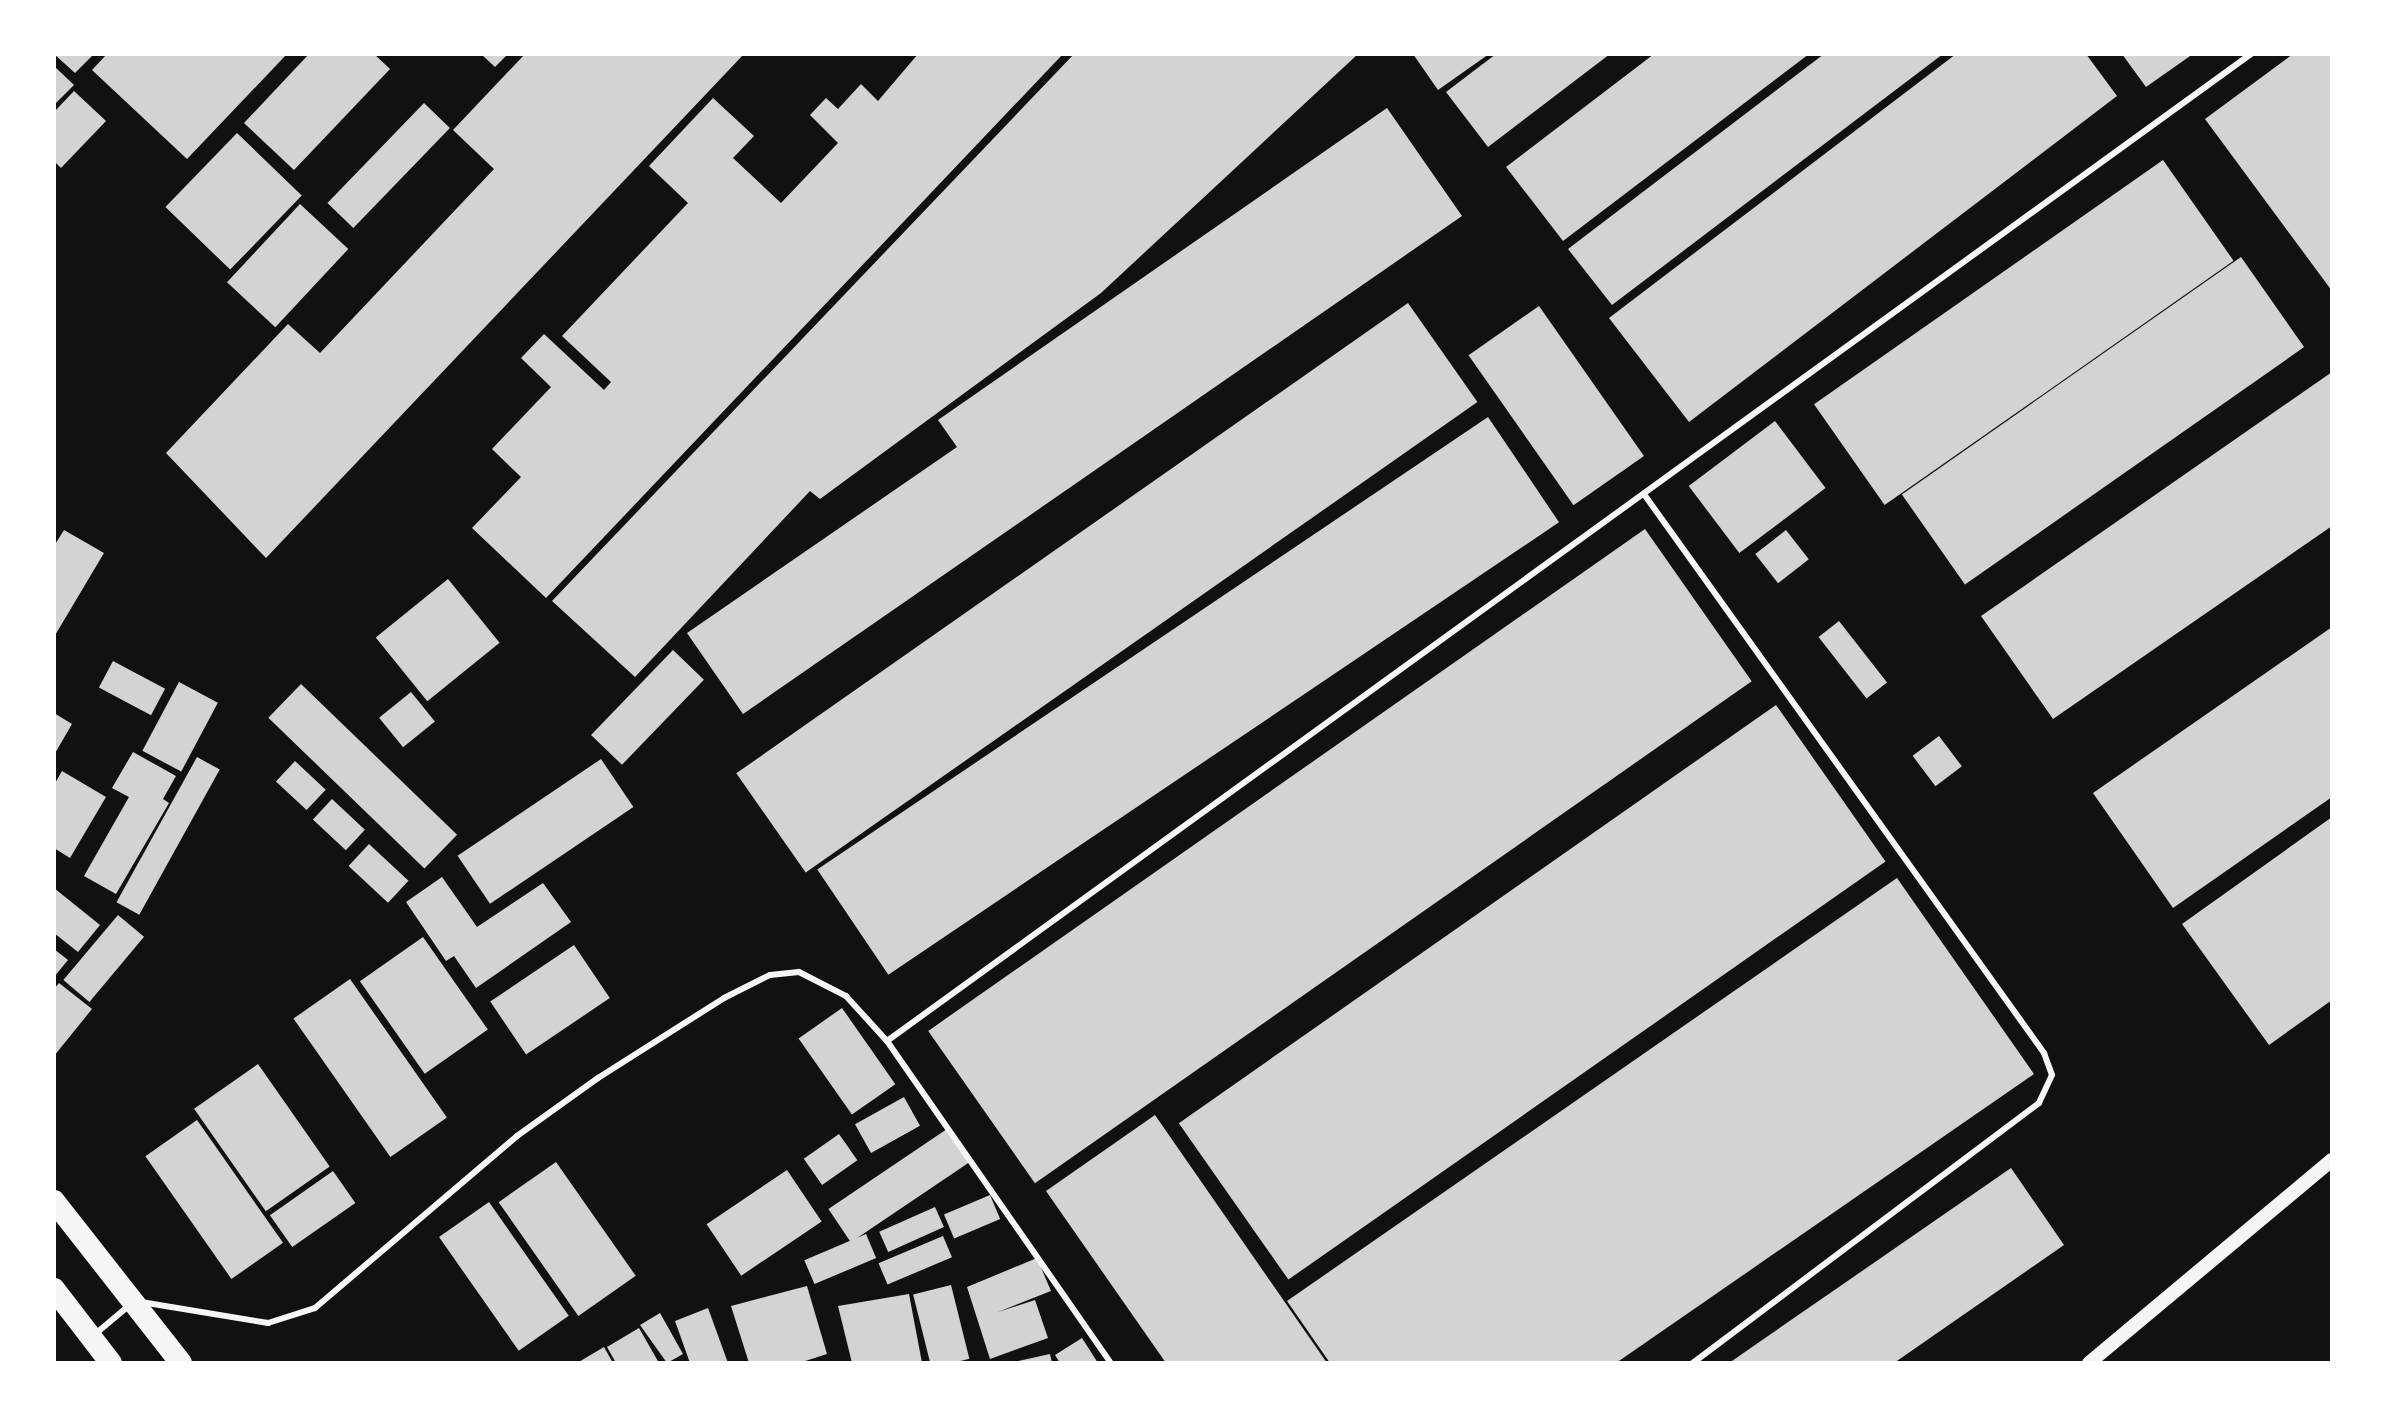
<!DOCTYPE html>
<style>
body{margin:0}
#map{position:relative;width:2386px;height:1417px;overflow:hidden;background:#111;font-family:"Sofia Sans Condensed",sans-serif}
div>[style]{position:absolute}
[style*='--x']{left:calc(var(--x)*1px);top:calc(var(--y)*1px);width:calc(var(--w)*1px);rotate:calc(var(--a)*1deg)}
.building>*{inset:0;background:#d3d3d3;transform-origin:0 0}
.service>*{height:6px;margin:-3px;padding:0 3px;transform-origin:3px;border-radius:3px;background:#f5f5f5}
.tertiary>*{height:14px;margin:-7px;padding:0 7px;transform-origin:7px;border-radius:7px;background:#f5f5f5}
.trunk>*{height:22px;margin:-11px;padding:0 11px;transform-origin:11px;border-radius:11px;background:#f5f5f5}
span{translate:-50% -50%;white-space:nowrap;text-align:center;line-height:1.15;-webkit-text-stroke:7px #fff;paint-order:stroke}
.frame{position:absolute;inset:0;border:56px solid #fff;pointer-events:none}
</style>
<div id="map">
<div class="building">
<div style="clip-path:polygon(54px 54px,94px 54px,75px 73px)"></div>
<div style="clip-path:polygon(107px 54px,287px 54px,187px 159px,92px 70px)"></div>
<div style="clip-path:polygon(309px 54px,374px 54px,390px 69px,294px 170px,244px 123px)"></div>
<div style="clip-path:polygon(481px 54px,508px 54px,495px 67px)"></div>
<div style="clip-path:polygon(525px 54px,744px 54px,266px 558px,166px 453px,288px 324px,320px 353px,494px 169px,453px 130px)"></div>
<div style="clip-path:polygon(918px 54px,1063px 54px,546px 598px,472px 528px,521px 477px,492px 449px,551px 387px,521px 358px,544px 334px,604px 390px,611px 382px,562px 336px,688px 203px,649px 166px,713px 98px,754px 136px,733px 158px,781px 203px,838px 143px,810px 115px,826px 98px,838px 109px,861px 84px,878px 101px)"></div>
<div style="clip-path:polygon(1074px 54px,1358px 54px,1101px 293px,820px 499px,810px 491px,635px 677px,552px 601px)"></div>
<div style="clip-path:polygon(1413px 54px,1489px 54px,1438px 90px)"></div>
<div style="clip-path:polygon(1496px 54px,1610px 54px,1488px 147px,1446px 92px)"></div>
<div style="clip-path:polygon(1654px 54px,1809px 54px,1563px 241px,1506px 167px)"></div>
<div style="clip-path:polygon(1824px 54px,1943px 54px,1612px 305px,1568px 249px)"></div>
<div style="clip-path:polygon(1956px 54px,2086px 54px,2117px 96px,1689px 422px,1609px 318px)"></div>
<div style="clip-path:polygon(2122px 54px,2193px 54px,2146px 87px)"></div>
<div style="clip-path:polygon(2293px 54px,2332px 54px,2332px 291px,2205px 119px)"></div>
<div style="clip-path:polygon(54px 66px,74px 85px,54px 105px)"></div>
<div style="clip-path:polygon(74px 91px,106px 121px,61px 168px,54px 161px,54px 112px)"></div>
<div style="left:424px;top:103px;width:36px;height:139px;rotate:44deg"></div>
<div style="clip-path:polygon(1387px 108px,1462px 216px,743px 714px,687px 633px,957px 447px,938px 420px)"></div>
<div style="left:237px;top:133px;width:90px;height:103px;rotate:44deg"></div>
<div style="left:2163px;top:160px;width:123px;height:426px;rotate:55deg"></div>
<div style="left:300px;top:204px;width:66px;height:107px;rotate:43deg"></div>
<div style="left:2241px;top:257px;width:110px;height:414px;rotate:55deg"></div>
<div style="left:1408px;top:303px;width:121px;height:820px;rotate:55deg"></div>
<div style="left:1539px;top:306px;width:183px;height:86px;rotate:55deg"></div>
<div style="clip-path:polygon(2332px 372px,2332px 526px,2053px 719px,1981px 616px)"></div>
<div style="left:1488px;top:417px;width:127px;height:809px;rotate:56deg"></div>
<div style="left:1775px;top:421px;width:84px;height:108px;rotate:53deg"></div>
<div style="left:1645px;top:529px;width:186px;height:875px;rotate:55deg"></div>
<div style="clip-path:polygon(64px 530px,104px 553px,54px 637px,54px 546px)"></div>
<div style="left:1786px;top:530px;width:37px;height:39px;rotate:52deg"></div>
<div style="left:448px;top:579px;width:82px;height:93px;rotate:51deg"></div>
<div style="left:1839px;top:621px;width:78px;height:26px;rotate:52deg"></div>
<div style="clip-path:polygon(2332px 627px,2332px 797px,2173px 908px,2093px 793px)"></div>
<div style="left:673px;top:650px;width:43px;height:118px;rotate:44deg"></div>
<div style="left:113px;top:661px;width:59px;height:30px;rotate:28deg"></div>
<div style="left:179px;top:682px;width:44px;height:78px;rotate:28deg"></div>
<div style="left:301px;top:684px;width:217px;height:47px;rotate:44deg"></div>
<div style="left:411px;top:692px;width:38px;height:41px;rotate:51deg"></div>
<div style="left:1776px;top:705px;width:191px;height:729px;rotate:55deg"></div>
<div style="clip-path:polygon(54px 713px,72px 724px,54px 755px)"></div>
<div style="left:1939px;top:736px;width:38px;height:33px;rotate:53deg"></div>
<div style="clip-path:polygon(133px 752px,176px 776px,163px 799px,169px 803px,116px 894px,84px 876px,129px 797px,112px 788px)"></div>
<div style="left:197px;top:757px;width:26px;height:166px;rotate:29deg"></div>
<div style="left:601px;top:759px;width:58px;height:173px;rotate:56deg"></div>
<div style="left:295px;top:761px;width:42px;height:28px;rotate:43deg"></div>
<div style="clip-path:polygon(62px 771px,106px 797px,70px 858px,54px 848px,54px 785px)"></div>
<div style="left:332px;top:799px;width:45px;height:28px;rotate:43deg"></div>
<div style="clip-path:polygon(2332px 817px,2332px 1000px,2269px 1045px,2182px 924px)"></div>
<div style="left:369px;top:844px;width:54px;height:30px;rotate:43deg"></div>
<div style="clip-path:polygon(442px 877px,477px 927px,543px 883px,571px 922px,476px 988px,454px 956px,446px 961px,406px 902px)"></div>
<div style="clip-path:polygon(1897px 878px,2034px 1074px,1616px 1363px,1330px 1363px,1287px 1301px)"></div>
<div style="clip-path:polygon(54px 888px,100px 925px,78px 952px,54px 933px)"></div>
<div style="left:118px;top:915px;width:34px;height:85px;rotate:40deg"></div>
<div style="left:423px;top:937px;width:113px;height:77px;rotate:55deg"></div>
<div style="left:574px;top:945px;width:64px;height:101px;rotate:56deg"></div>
<div style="clip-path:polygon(54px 949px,68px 960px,54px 977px)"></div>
<div style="left:350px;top:979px;width:169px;height:69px;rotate:55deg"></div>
<div style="clip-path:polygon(59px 983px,92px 1009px,54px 1056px,54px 989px)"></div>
<div style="left:842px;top:1008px;width:93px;height:53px;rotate:55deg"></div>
<div style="left:258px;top:1064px;width:125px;height:78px;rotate:55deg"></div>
<div style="left:904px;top:1097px;width:33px;height:56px;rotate:61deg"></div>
<div style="clip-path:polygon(1155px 1115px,1327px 1363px,1166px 1363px,1046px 1191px)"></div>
<div style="left:197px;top:1120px;width:150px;height:63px;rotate:55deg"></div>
<div style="left:947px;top:1129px;width:40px;height:143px;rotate:56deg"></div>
<div style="left:839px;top:1134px;width:32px;height:43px;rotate:55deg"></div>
<div style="left:556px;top:1162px;width:139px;height:70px;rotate:55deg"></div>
<div style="clip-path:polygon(2011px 1168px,2064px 1245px,1894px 1363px,1729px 1363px)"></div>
<div style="left:787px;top:1170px;width:62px;height:97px;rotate:56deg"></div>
<div style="left:333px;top:1171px;width:39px;height:77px;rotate:55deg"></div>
<div style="left:990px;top:1195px;width:26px;height:50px;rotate:67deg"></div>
<div style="left:489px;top:1202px;width:139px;height:61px;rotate:55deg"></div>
<div style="left:935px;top:1207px;width:22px;height:61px;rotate:66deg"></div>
<div style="left:866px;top:1234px;width:26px;height:67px;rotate:67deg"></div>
<div style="left:943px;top:1236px;width:23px;height:70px;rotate:67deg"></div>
<div style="clip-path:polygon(1037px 1258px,1051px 1291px,998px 1312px,1035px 1300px,1048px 1338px,990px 1359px,967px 1287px)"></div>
<div style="left:951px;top:1285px;width:76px;height:39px;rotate:76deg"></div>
<div style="clip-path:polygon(807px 1286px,827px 1354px,799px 1363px,749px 1363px,731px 1306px)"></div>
<div style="clip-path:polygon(909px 1294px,922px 1363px,852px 1363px,838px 1306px)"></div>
<div style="clip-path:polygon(708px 1308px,728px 1363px,690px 1363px,675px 1321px)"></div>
<div style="clip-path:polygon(660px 1313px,683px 1354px,667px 1363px,640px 1325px)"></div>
<div style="clip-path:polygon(639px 1328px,659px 1363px,616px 1363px,607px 1347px)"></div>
<div style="clip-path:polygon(1082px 1338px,1098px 1363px,1060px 1363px,1055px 1355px)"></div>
<div style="clip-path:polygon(604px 1347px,613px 1363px,577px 1363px)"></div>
<div style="clip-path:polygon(1050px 1354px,1052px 1363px,1014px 1363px,1014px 1362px)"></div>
</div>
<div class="service">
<div style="--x:1646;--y:497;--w:684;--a:54.4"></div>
<div style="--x:2044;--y:1053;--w:23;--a:70"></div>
<div style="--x:2052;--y:1075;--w:31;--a:115"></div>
<div style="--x:2039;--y:1103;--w:433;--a:143.1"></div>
<div style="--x:887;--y:1041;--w:1684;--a:-35.89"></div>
<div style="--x:141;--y:1302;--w:129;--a:9.4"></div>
<div style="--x:268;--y:1323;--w:49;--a:-17.7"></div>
<div style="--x:315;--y:1308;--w:265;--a:-40.4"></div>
<div style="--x:517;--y:1136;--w:100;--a:-35.6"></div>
<div style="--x:598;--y:1078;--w:149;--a:-32.4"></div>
<div style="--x:724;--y:998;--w:51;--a:-26.6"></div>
<div style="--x:770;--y:975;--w:29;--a:-6"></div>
<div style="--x:799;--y:972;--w:53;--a:27.1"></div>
<div style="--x:846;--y:996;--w:61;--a:47.7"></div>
<div style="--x:887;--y:1041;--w:392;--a:55.2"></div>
<div style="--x:94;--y:1335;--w:48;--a:-40"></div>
</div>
<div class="tertiary">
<div style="--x:2089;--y:1363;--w:317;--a:-39.9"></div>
</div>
<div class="trunk">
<div style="--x:54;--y:1201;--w:206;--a:51.9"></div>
<div style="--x:54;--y:1289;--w:93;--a:52.4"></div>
</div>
<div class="frame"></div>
</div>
